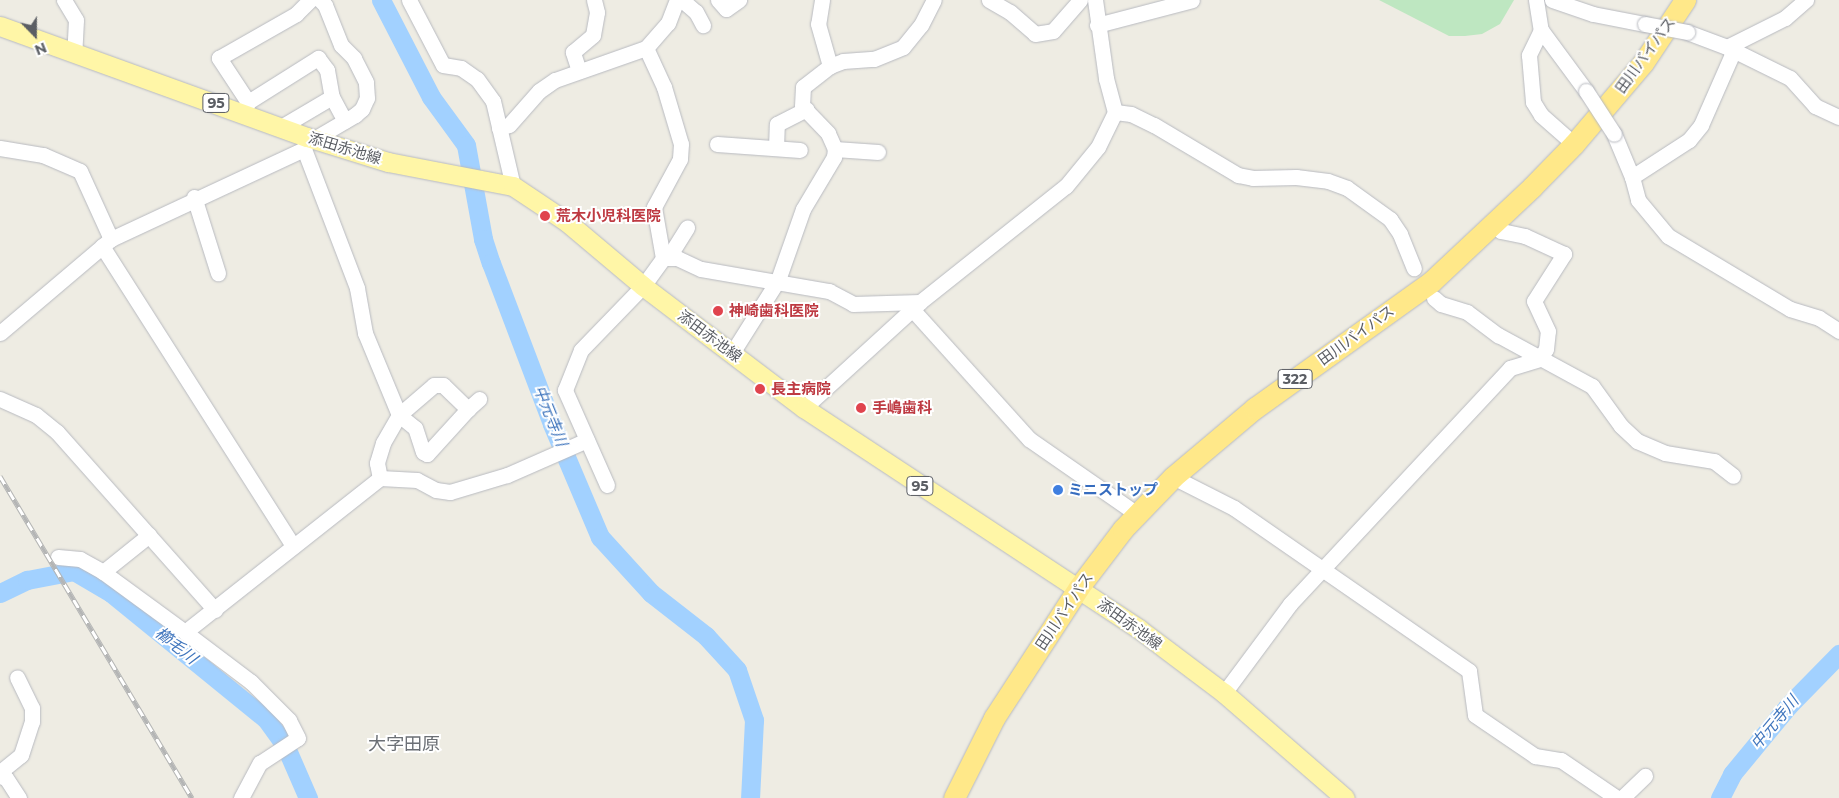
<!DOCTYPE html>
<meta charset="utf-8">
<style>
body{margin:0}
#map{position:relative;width:1839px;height:798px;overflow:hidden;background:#eeece3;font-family:Montserrat,"Noto Sans JP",sans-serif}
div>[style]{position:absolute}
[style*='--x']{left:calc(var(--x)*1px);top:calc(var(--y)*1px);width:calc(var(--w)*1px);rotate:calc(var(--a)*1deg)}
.green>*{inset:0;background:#bee7c1}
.river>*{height:19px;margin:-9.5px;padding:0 9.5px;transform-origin:9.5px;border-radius:9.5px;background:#a2d1ff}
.roads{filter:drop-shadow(0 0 1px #b8bac0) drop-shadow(0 0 1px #b8bac0)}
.minor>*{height:15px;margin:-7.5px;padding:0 7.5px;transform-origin:7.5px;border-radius:7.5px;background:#fff}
.major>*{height:19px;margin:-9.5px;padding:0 9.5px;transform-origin:9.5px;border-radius:9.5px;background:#fff6a7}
.highway>*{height:21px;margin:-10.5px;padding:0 10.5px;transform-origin:10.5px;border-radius:10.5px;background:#ffe889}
.rail>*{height:5px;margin-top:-2.5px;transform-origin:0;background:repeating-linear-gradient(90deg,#fff 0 9px,#b4b5b5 0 18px);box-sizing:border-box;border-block:1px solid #b4b5b5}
.bridges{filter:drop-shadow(0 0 1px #b8bac0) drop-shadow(0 0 1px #b8bac0)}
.minor-bridge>*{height:15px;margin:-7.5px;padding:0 7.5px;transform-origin:7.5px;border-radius:7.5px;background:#fff}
.dots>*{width:14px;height:14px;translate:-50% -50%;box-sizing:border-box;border:2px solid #fff;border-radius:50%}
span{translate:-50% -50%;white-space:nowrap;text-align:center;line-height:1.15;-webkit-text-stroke:4px #fff;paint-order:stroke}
.shield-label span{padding:1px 4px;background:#fff;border:1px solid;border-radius:4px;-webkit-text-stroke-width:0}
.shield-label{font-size:14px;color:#5b5e64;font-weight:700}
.street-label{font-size:15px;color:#5b5e64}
.health-label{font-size:15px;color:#be3a42;font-weight:700}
.left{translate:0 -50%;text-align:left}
.shop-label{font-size:15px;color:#366cbe;font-weight:700}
.water-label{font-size:16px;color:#3f75bd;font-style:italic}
.quarter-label{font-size:18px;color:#6c7076}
.north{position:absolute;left:10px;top:10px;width:50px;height:50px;-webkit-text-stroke:4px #fff;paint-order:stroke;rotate:158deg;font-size:14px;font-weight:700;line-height:20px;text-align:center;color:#5b5e64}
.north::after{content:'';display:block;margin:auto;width:18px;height:22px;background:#5b5e64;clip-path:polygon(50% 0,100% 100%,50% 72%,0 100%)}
</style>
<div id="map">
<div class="green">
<div style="clip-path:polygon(1379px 0,1514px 0,1500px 24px,1482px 34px,1465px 36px,1449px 36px)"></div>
</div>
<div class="river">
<div style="--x:381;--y:0;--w:109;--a:62.7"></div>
<div style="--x:431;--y:97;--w:59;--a:53.9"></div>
<div style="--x:466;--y:145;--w:96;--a:79.7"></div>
<div style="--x:483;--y:239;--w:25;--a:72"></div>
<div style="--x:491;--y:263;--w:172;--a:69.2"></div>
<div style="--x:552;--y:424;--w:123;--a:67"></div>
<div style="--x:600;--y:537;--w:76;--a:47.7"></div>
<div style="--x:651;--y:593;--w:70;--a:38"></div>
<div style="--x:706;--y:636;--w:46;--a:47.6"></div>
<div style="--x:737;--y:670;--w:53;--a:71.2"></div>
<div style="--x:754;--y:720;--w:78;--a:92.9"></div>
<div style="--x:0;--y:593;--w:30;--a:-26"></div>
<div style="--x:27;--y:580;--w:48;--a:-10.8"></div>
<div style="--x:74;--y:571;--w:43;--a:30.7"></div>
<div style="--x:111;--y:593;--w:200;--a:39.1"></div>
<div style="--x:266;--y:719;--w:32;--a:54"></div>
<div style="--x:285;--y:745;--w:58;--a:66.5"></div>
<div style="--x:1720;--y:798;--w:27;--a:-63"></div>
<div style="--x:1732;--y:774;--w:88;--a:-50.5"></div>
<div style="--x:1788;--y:706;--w:73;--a:-45.6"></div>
</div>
<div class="roads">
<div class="minor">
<div style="--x:64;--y:0;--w:23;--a:59"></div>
<div style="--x:76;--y:20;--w:33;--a:93"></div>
<div style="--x:409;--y:0;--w:73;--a:62.4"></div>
<div style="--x:443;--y:65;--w:18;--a:9"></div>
<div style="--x:461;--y:68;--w:19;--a:35"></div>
<div style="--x:477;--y:79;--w:27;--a:54"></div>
<div style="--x:493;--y:101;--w:87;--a:76.8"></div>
<div style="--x:682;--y:0;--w:18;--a:41"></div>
<div style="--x:696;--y:12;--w:15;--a:62"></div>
<div style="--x:718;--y:0;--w:12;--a:48"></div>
<div style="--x:726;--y:9;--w:16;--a:-35"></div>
<div style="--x:822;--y:0;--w:24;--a:99"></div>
<div style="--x:818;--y:24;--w:44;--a:74.1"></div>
<div style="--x:989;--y:0;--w:24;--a:30"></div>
<div style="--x:1010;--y:12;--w:33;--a:41"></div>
<div style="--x:1035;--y:34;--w:18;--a:-9"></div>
<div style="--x:1053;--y:31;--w:41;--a:-48.9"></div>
<div style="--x:1536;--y:0;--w:30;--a:81"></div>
<div style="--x:1541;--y:30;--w:76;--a:53.6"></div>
<div style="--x:1552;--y:0;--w:43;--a:18.9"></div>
<div style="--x:1593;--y:14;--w:53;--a:10.9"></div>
<div style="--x:1097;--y:25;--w:98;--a:-14.7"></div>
<div style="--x:1541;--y:30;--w:28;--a:116"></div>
<div style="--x:1529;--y:55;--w:47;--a:85.1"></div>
<div style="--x:1533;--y:102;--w:15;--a:58"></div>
<div style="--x:1541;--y:115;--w:44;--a:41.3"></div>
<div style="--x:1687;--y:32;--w:43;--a:20.6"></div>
<div style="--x:1727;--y:47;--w:70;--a:26.2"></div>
<div style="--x:1790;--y:78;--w:38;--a:48"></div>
<div style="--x:1815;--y:106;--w:26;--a:25"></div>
<div style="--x:1727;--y:47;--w:65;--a:-26.6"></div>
<div style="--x:1785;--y:18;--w:28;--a:-41"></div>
<div style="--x:646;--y:48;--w:43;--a:65.2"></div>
<div style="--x:664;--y:87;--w:59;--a:73.4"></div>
<div style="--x:681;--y:144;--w:15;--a:94"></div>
<div style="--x:680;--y:159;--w:55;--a:118.4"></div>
<div style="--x:654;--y:207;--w:52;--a:80"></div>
<div style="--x:579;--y:71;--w:20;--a:-108"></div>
<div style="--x:573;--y:52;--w:26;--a:-40"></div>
<div style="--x:593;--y:35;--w:23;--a:-80"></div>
<div style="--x:597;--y:12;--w:12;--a:-104"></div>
<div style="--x:248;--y:102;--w:83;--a:-32.2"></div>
<div style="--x:318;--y:58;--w:15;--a:53"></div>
<div style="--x:327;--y:70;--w:27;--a:80"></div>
<div style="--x:1115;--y:112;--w:16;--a:7"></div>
<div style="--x:1131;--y:114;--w:25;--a:26"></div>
<div style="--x:1154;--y:125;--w:98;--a:30.8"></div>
<div style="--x:1238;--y:175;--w:15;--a:11"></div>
<div style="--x:1253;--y:178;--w:43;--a:-1.3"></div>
<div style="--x:1296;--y:177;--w:32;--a:7"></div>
<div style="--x:1328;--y:181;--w:20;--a:20"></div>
<div style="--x:1347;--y:188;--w:53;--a:35.8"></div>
<div style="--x:1390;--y:219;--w:18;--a:56"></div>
<div style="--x:1400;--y:234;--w:37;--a:68"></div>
<div style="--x:244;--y:113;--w:12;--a:-70"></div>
<div style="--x:248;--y:102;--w:53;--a:-123.4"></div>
<div style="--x:219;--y:58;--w:89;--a:-29.7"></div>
<div style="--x:296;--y:14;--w:20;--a:-45"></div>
<div style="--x:281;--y:127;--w:59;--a:-30.5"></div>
<div style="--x:332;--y:97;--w:27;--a:62"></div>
<div style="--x:499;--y:128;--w:10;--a:-17"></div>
<div style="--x:509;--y:125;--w:45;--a:-48.6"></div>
<div style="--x:539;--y:91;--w:19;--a:-35"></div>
<div style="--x:555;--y:80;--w:96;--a:-19.4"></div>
<div style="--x:646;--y:48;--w:33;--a:-49"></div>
<div style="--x:668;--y:23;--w:25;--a:-69"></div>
<div style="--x:1614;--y:134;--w:47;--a:67.3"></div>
<div style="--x:1632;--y:177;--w:24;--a:75"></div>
<div style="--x:1638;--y:200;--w:47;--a:50.2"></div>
<div style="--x:1668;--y:236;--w:142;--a:30.9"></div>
<div style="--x:1790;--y:309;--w:30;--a:17"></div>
<div style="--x:1819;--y:318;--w:24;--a:33"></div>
<div style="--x:307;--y:137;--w:12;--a:104"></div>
<div style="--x:304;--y:149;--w:149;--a:69.1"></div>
<div style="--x:357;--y:288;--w:46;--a:79.9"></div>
<div style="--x:365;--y:333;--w:89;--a:67.5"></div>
<div style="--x:399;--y:415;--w:32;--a:120"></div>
<div style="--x:383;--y:443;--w:21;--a:107"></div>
<div style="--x:377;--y:463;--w:15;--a:79"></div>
<div style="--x:314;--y:139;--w:48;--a:-30.3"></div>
<div style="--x:355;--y:115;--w:9;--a:-41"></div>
<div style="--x:362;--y:109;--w:12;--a:-66"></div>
<div style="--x:367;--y:98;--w:16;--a:-94"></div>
<div style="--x:366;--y:82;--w:27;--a:-117"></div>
<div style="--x:354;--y:58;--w:18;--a:-135"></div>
<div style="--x:341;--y:45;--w:43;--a:-111.8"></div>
<div style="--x:325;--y:5;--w:7;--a:-135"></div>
<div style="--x:717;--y:144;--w:83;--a:4.1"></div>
<div style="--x:0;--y:148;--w:44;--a:9.2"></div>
<div style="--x:43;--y:155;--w:40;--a:23.4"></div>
<div style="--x:80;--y:171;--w:75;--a:65.5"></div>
<div style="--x:776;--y:148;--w:24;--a:-88"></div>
<div style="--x:777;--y:124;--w:33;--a:-27"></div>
<div style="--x:835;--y:149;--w:43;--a:4"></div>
<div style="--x:1632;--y:177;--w:68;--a:-33"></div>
<div style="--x:1689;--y:140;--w:19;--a:-51"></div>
<div style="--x:1701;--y:125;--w:82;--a:-66.3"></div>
<div style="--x:194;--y:197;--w:80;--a:72.5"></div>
<div style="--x:102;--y:246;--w:356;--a:57.5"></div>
<div style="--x:668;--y:258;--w:36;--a:-58"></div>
<div style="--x:1434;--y:298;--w:9;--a:41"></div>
<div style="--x:1441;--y:304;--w:27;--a:17"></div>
<div style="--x:1467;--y:312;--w:39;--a:37"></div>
<div style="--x:1498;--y:335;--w:107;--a:28.5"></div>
<div style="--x:1592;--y:386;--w:49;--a:54.1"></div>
<div style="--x:1621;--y:426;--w:22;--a:43"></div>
<div style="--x:1637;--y:441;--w:30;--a:23"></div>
<div style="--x:1665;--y:453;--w:50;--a:9.3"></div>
<div style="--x:1714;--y:461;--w:24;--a:38"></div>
<div style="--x:912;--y:309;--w:175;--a:48"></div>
<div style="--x:1029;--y:439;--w:131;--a:34.8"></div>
<div style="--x:0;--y:333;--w:145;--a:-40.3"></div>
<div style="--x:111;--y:239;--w:213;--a:-25"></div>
<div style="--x:732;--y:353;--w:86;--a:-57.8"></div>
<div style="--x:778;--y:280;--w:75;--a:-70.6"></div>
<div style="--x:803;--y:209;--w:61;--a:-59.2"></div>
<div style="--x:834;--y:157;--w:8;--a:-83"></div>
<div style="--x:835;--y:149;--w:17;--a:-114"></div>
<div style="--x:828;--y:133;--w:37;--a:-134"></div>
<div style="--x:802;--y:106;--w:19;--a:-87"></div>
<div style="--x:803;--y:87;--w:34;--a:-38"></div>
<div style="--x:830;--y:66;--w:14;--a:-21"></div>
<div style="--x:843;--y:61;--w:31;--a:-4"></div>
<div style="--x:874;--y:59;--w:31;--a:-22"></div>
<div style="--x:903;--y:47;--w:28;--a:-51"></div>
<div style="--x:921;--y:25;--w:28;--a:-63"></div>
<div style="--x:0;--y:399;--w:39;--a:24"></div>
<div style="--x:36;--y:415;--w:27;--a:39"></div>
<div style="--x:57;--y:432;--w:238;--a:48.4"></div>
<div style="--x:804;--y:408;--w:157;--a:-42.4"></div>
<div style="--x:920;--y:302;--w:186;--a:-38.5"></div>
<div style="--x:1066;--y:186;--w:50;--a:-50.6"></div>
<div style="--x:1098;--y:147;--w:39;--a:-64"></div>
<div style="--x:1115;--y:112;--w:35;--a:-105"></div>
<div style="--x:1106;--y:78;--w:79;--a:-98"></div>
<div style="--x:468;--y:409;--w:61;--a:132.3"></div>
<div style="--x:427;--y:454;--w:4;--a:-153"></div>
<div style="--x:423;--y:452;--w:25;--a:-108"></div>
<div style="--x:415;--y:428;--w:21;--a:-141"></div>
<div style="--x:399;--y:415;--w:46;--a:-40.6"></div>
<div style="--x:434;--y:385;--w:9;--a:0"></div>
<div style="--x:443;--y:385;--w:35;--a:44"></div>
<div style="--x:468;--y:409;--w:15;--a:-42"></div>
<div style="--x:1173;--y:477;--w:68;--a:26.9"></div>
<div style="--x:1234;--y:508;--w:286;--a:34.7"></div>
<div style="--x:1469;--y:671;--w:44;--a:82.2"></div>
<div style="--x:1475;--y:715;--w:73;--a:34.3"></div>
<div style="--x:1535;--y:756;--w:26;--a:9"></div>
<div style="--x:1561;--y:760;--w:68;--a:34.2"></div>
<div style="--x:607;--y:485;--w:104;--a:-113.9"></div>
<div style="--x:565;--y:390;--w:43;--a:-68.2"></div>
<div style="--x:581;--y:350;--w:89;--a:-45.9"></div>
<div style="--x:643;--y:286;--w:34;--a:-54"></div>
<div style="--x:663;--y:258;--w:14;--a:0"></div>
<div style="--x:677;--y:258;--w:26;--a:25"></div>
<div style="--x:701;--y:269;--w:130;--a:9.8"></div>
<div style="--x:829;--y:291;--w:27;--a:28"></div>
<div style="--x:853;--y:304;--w:67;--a:-1.7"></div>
<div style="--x:58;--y:557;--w:22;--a:5"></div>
<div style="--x:80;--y:559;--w:26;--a:29"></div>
<div style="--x:103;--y:572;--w:102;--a:36.2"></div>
<div style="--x:103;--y:572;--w:59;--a:-38.8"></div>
<div style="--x:1224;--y:693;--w:111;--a:-53.4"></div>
<div style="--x:1290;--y:604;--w:323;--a:-47"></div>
<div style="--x:1510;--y:368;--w:30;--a:-17"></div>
<div style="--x:1539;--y:359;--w:12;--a:-55"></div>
<div style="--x:1546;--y:349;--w:18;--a:-84"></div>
<div style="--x:1548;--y:331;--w:33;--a:-115"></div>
<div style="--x:1534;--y:301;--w:56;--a:-57.4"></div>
<div style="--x:1564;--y:254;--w:43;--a:-155.2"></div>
<div style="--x:1525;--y:236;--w:25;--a:-168"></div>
<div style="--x:1501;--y:231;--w:11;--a:-135"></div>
<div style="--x:0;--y:772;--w:27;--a:-39"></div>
<div style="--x:21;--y:755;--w:35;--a:-72"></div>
<div style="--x:32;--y:722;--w:14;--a:-90"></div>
<div style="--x:32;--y:708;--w:34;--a:-116"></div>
<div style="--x:0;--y:776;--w:6;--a:18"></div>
<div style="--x:6;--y:778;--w:24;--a:57"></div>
<div style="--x:241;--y:798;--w:40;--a:-62"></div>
<div style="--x:260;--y:763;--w:45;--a:-33.3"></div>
<div style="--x:298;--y:738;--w:20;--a:-117"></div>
<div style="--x:289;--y:720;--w:54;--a:-135"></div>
<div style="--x:251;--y:682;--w:83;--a:-142.9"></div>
<div style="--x:185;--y:632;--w:248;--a:-38.3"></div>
<div style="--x:380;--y:478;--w:37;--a:3"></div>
<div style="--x:417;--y:480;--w:21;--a:28"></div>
<div style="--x:436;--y:490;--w:14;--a:8"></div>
<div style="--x:450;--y:492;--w:59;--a:-16.6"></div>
<div style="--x:507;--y:475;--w:87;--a:-23.6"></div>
<div style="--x:1622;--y:798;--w:32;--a:-44"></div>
</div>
<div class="major">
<div style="--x:0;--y:26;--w:326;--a:19.9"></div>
<div style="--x:307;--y:137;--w:85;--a:17.2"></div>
<div style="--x:388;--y:162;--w:127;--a:10.9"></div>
<div style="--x:513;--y:186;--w:65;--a:33.7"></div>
<div style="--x:567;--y:222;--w:99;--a:40.1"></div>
<div style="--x:643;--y:286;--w:202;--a:37.2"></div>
<div style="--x:804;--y:408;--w:401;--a:33.4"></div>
<div style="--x:1139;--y:629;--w:106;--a:37"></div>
<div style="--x:1224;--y:693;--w:160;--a:41"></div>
</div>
<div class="highway">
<div style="--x:954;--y:798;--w:89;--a:-63.4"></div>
<div style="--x:994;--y:718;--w:156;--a:-57"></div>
<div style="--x:1079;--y:587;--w:73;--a:-52.8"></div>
<div style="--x:1123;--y:529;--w:72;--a:-46.1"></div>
<div style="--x:1173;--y:477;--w:107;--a:-40.1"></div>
<div style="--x:1255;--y:408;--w:216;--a:-35.6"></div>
<div style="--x:1431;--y:282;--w:139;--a:-43.2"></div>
<div style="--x:1532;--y:187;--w:60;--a:-45.7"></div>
<div style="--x:1574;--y:144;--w:106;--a:-49.6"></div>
<div style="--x:1643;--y:63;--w:76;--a:-56.3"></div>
</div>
</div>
<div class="rail">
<div style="--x:0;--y:476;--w:375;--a:59.2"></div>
</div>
<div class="bridges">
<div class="minor-bridge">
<div style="--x:1645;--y:24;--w:43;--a:10.8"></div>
<div style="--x:1586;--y:91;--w:51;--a:56.9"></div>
</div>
</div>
<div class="dots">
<div style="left:545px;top:216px;background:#e0444e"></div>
<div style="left:718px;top:311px;background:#e0444e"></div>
<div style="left:760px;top:389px;background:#e0444e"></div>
<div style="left:861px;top:408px;background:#e0444e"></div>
<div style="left:1058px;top:490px;background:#3f7fe0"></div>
</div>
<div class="shield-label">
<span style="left:216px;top:103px">95</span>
<span style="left:1295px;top:379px">322</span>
<span style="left:920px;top:486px">95</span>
</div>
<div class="street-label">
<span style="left:1645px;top:55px;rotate:-54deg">田川バイパス</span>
<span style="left:345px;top:148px;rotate:17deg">添田赤池線</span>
<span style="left:1356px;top:335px;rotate:-36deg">田川バイパス</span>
<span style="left:710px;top:336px;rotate:37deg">添田赤池線</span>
<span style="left:1064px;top:611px;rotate:-56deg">田川バイパス</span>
<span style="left:1130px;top:624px;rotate:36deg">添田赤池線</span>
</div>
<div class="health-label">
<span class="left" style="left:556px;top:216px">荒木小児科医院</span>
<span class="left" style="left:729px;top:311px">神崎歯科医院</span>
<span class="left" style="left:771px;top:389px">長主病院</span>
<span class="left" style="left:872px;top:408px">手嶋歯科</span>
</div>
<div class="shop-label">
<span class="left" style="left:1068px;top:490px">ミニストップ</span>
</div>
<div class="water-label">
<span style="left:550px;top:416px;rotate:68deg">中元寺川</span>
<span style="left:176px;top:646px;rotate:39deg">櫛毛川</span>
<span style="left:1775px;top:723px;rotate:-50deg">中元寺川</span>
</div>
<div class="quarter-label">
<span style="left:404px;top:744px">大字田原</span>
</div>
<div class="north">N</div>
</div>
